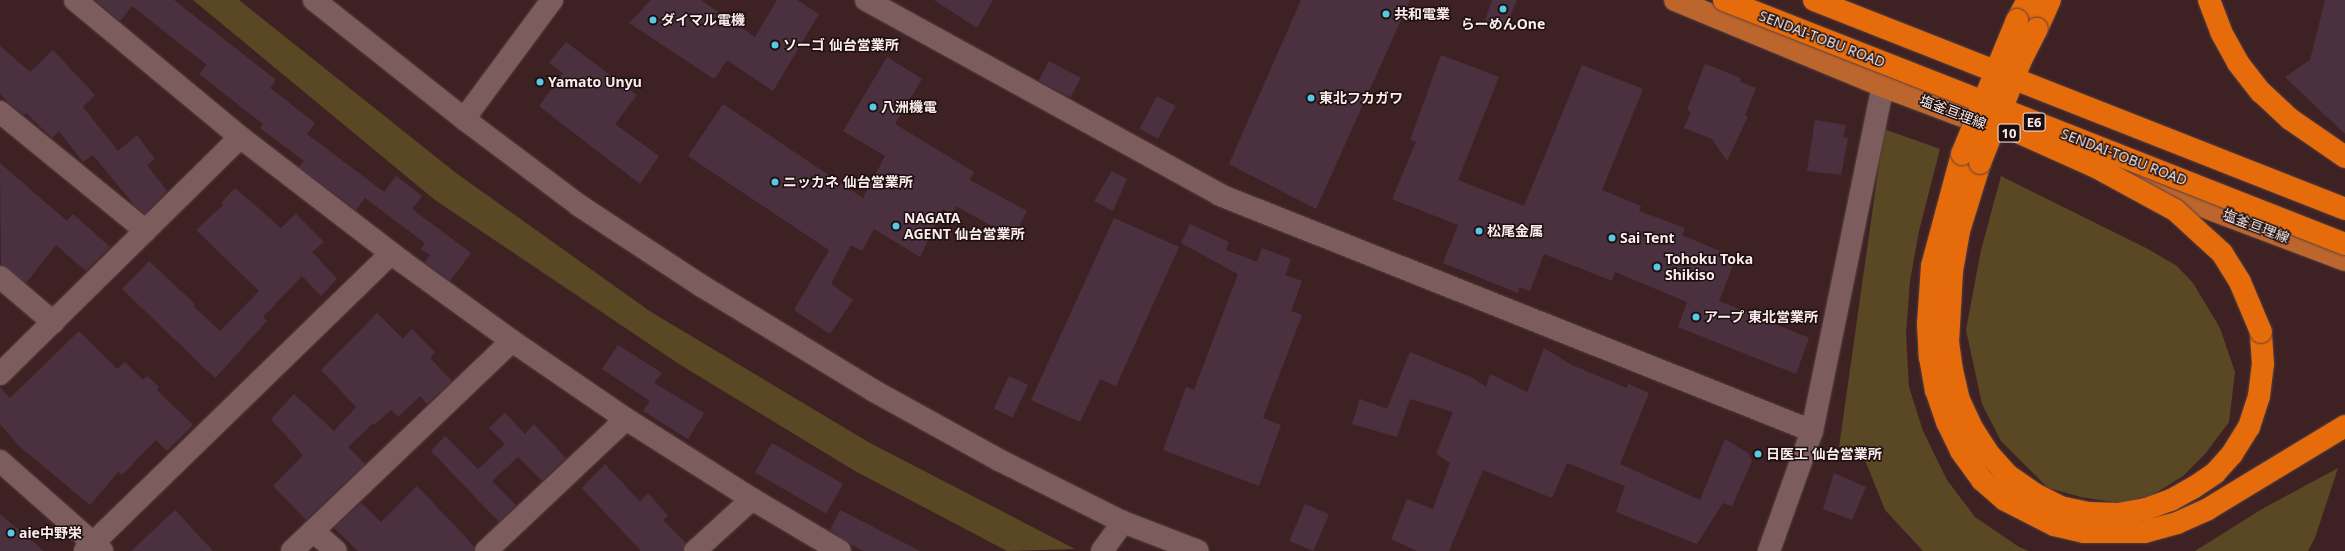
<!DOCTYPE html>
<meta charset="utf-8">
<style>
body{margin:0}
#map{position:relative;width:2345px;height:551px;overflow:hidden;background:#3e2223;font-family:"Noto Sans","Noto Sans JP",sans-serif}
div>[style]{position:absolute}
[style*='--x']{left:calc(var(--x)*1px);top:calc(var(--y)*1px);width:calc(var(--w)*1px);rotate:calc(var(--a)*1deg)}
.green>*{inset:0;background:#5a4723}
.building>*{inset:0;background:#4b3140;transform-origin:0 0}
.roads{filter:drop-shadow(0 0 1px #584042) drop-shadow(0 0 1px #584042)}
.minor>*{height:22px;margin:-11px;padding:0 11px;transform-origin:11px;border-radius:11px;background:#7d5c5d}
.major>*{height:22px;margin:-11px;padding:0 11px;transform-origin:11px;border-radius:11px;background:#bc652c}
.highway>*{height:22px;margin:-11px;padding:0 11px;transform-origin:11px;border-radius:11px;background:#e66b0b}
.bridges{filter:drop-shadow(0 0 1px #584042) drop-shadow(0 0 1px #584042)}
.highway-bridge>*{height:22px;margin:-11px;padding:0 11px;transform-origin:11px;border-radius:11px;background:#e66b0b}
.dots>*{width:11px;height:11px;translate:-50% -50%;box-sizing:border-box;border:2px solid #1c0f10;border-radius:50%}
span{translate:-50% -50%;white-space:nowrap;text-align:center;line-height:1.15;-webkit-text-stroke:3px #1c0f10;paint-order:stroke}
.shield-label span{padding:1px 3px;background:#1c0f10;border:1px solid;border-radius:3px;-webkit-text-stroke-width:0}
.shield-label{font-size:13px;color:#fcecec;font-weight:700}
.poi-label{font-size:14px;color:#fcecec;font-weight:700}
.left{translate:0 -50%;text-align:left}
.street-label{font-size:14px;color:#fcecec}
</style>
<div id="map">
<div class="green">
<div style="clip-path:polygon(193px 0,239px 0,456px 173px,651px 312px,870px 443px,1075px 549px,1007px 551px,855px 471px,679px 364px,435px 200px)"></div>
<div style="clip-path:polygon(1884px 129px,1940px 149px,1919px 231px,1910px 281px,1906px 334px,1909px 387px,1923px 431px,1947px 480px,1975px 517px,2019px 547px,2029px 551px,1923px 551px,1885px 510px,1863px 455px,1839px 447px)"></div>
<div style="clip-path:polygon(2001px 176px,2148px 249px,2177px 266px,2193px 283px,2220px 328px,2235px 372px,2229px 422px,2205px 454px,2183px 476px,2151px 496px,2118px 503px,2081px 497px,2048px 488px,2001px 441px,1982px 404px,1966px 330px,1981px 250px)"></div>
<div style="clip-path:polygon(2338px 468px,2315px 538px,2308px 551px,2195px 551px,2262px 509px)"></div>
</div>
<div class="building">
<div style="clip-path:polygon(95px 0,174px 0,276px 80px,270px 88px,315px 123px,307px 134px,384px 192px,396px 176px,422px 196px,412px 209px,471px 253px,450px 281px,425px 262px,430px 255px,421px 249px,425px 243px,365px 198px,356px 210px,299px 167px,304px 161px,260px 128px,263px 124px,199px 74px,207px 65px,132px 6px,120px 21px)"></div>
<div style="clip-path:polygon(651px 0,701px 0,755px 37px,777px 0,797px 0,819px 14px,773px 91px,727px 60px,714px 79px,629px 23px)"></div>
<div style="clip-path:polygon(934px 0,993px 0,977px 28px)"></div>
<div style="clip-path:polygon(1301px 0,1410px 0,1316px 209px,1229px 164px)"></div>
<div style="clip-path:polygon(1492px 0,1517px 0,1505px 28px,1485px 20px)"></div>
<div style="clip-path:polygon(2325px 0,2345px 0,2345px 134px,2285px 77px,2310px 60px)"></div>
<div style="clip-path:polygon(566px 42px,637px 95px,615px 124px,659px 156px,640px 184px,539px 106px,563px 73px,549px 63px)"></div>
<div style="clip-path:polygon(0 46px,30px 72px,53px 50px,95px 95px,83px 107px,118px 151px,137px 135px,155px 159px,147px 165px,167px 191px,145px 214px,135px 206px,93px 155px,83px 162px,59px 131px,52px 138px,26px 113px,24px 115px,11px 105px,0 94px)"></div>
<div style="clip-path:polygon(1441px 55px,1499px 77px,1458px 180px,1524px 206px,1582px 65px,1643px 89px,1602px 190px,1641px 206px,1639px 211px,1685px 228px,1682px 235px,1736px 258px,1719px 301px,1809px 338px,1796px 374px,1678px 327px,1687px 302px,1615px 272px,1612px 281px,1544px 254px,1530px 291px,1519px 287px,1518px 293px,1443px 263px,1458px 225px,1392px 199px,1416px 142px,1410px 140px)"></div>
<div style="clip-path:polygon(887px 57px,922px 79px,895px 124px,974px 172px,970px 180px,1027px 211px,1013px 238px,956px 206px,952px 214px,943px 209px,920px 257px,874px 229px,862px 251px,851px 245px,831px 284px,853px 300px,830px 334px,794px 310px,829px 250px,688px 156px,723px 104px,863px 198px,885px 156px,843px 131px)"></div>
<div style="left:1049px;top:61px;width:36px;height:22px;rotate:28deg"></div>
<div style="clip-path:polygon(1705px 64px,1741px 78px,1740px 82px,1756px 88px,1745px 115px,1748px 116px,1727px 161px,1712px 139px,1684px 128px,1691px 112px,1687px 110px)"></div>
<div style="left:1157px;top:96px;width:21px;height:37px;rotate:28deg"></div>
<div style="clip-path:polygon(1815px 120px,1846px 125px,1843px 137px,1848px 138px,1841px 175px,1807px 171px)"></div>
<div style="clip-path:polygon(0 163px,67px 221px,73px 214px,110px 247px,86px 271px,56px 245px,26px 283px,1px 265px)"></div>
<div style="clip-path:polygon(1112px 171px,1127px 179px,1113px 211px,1094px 201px)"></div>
<div style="clip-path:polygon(235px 188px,281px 228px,296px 214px,324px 242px,312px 252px,337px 279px,321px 296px,302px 276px,263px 317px,267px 321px,215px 378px,122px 289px,149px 261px,195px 304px,193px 306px,220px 331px,259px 291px,196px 230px,223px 205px,221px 203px)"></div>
<div style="clip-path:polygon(1114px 218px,1179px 247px,1116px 386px,1100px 379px,1080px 422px,1031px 400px)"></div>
<div style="clip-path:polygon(1190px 224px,1229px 242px,1226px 250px,1257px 262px,1262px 248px,1291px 259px,1285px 275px,1302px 281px,1291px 311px,1302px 315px,1263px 418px,1281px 425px,1259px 486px,1163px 450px,1186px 387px,1194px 390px,1238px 274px,1181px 243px)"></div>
<div style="clip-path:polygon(377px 313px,403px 339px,412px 329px,435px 352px,430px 358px,452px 381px,427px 404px,420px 396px,398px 417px,391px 410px,374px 425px,372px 424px,348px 447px,365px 464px,306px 520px,273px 486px,303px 455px,271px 419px,294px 394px,334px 431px,356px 407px,321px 370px)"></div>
<div style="clip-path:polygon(79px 331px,117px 369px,125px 362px,143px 380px,147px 376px,159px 387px,157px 390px,193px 425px,167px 451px,156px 440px,122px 475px,118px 472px,90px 505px,20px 447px,0 424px,0 387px,10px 398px)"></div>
<div style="clip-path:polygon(618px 345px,662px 373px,654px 383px,704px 413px,688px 439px,643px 411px,650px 401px,602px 369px)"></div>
<div style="clip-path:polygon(1544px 348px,1572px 365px,1627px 388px,1628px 384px,1649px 393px,1620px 464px,1700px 500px,1725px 439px,1748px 453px,1752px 461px,1732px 506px,1723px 503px,1697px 544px,1616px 512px,1625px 486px,1567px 463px,1552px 498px,1483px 470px,1449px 551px,1417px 551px,1391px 539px,1407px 499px,1433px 509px,1450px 463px,1436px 454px,1453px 412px,1410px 399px,1397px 437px,1352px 424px,1360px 399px,1387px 409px,1410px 352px,1471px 377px,1486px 387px,1490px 374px,1527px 392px)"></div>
<div style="left:1009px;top:376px;width:21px;height:36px;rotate:25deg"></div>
<div style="clip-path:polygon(505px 413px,525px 434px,534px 424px,566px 458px,542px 481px,518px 457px,492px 481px,516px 505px,499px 522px,431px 451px,445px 436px,478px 469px,505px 444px,489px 428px)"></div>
<div style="left:772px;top:443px;width:82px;height:34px;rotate:30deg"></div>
<div style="clip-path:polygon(605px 464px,640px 502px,648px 493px,668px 516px,663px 520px,686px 543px,683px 551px,641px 551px,582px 488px)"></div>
<div style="clip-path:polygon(1834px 473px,1866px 487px,1852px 520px,1823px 509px)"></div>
<div style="clip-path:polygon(417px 486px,459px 530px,474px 547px,474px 551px,358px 551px,334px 528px,361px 503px,381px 522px)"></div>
<div style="left:1305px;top:504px;width:26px;height:40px;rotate:23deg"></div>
<div style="clip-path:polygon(175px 510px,213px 551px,131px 551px)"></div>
<div style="clip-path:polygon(840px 510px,920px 551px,864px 551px,850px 544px,830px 530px)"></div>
<div style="clip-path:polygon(0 514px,44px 551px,0 551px)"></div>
</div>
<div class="roads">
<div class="minor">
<div style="--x:75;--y:0;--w:214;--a:39.7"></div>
<div style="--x:240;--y:137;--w:205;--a:37.5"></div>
<div style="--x:403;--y:262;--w:135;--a:35.9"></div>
<div style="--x:512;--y:341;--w:138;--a:34.4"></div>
<div style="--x:626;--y:419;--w:149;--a:32.4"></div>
<div style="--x:752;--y:499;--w:102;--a:30.6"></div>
<div style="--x:314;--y:0;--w:191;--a:38.4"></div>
<div style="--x:464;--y:119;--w:145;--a:36.9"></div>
<div style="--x:580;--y:206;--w:146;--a:33.3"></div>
<div style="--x:702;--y:286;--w:202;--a:31.4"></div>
<div style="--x:874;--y:391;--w:143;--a:28.9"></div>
<div style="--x:999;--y:460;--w:139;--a:26.6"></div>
<div style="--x:1123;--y:522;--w:80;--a:21.1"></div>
<div style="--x:866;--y:0;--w:404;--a:28.8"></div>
<div style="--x:1220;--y:195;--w:637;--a:21.73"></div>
<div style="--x:0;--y:112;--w:188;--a:39.2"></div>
<div style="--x:464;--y:119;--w:148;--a:-53.5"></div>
<div style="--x:0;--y:277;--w:70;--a:40.3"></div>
<div style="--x:0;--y:374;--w:337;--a:-44.6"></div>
<div style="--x:0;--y:461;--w:136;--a:41.4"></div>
<div style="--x:313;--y:531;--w:30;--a:41"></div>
<div style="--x:85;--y:551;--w:427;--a:-44.2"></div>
<div style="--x:292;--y:551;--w:304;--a:-43.7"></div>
<div style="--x:486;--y:551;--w:192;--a:-43.3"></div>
<div style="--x:695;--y:551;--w:77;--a:-42.4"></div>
<div style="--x:1102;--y:551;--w:36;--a:-54"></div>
<div style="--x:1769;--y:551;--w:127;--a:-70.3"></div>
<div style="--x:1812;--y:431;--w:352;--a:-78.4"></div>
</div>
<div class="major">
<div style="--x:1675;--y:0;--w:225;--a:22.5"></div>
<div style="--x:1883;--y:86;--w:119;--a:20.7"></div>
<div style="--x:2136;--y:181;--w:223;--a:20.7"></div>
</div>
<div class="highway">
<div style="--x:2209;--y:0;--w:34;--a:69"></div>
<div style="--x:2221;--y:32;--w:35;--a:61"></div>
<div style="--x:2238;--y:63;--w:37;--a:52"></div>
<div style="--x:2261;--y:92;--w:40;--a:43"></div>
<div style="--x:2290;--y:119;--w:67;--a:34.6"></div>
<div style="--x:2017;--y:20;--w:23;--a:-61"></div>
<div style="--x:2037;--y:29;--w:32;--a:-66"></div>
<div style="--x:1962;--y:154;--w:116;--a:105"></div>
<div style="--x:1932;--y:266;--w:58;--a:93.9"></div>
<div style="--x:1928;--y:324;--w:33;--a:87"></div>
<div style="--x:1930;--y:357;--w:34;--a:80"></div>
<div style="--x:1936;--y:390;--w:34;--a:71"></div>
<div style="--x:1947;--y:422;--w:32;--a:64"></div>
<div style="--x:1961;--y:451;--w:36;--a:54"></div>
<div style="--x:1982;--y:480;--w:30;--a:41"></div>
<div style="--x:2005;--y:500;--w:55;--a:27"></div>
<div style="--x:2054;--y:525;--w:31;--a:13"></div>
<div style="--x:2084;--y:532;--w:60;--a:0"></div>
<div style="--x:2144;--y:532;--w:34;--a:-15"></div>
<div style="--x:2177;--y:523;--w:34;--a:-24"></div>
<div style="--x:2208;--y:509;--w:160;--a:-31.2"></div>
<div style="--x:1980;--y:163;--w:71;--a:107.2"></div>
<div style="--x:1959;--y:231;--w:41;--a:99.9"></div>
<div style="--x:1952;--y:271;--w:71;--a:93.2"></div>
<div style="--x:1948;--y:342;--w:28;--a:82"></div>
<div style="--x:1952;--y:370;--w:31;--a:77"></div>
<div style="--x:1959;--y:400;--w:31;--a:65"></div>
<div style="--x:1972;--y:428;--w:30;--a:57"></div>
<div style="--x:1988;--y:453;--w:31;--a:48"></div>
<div style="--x:2009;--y:476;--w:29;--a:35"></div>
<div style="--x:2033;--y:493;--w:30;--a:27"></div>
<div style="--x:2060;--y:507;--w:29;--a:12"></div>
<div style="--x:2088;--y:513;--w:30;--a:2"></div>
<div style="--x:2118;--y:514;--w:28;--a:-10"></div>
<div style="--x:2146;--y:509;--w:27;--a:-20"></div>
<div style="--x:2171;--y:500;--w:25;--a:-29"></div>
<div style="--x:2193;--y:488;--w:27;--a:-34"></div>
<div style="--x:2215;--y:473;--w:25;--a:-48"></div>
<div style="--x:2232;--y:454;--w:32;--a:-58"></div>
<div style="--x:2249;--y:427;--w:33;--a:-72"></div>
<div style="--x:2259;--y:396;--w:32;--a:-83"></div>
<div style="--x:2263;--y:364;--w:32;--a:-94"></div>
</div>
</div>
<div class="bridges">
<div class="highway-bridge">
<div style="--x:1724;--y:0;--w:667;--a:21.45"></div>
<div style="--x:1814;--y:0;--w:571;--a:21.48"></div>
<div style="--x:1993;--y:121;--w:113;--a:24.1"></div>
<div style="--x:2096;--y:167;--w:90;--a:28.6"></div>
<div style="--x:2175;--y:210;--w:64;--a:42.5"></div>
<div style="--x:2222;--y:253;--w:34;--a:58"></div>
<div style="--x:2240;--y:282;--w:54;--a:67.2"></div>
<div style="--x:1962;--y:154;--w:145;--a:-67.7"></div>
<div style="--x:1980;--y:163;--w:111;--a:-68.3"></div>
<div style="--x:2021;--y:60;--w:35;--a:-63"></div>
</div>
</div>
<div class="dots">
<div style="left:1503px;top:9px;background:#59c8e4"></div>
<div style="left:1386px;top:14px;background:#59c8e4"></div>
<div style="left:653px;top:20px;background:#59c8e4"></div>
<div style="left:775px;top:45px;background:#59c8e4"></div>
<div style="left:540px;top:82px;background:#59c8e4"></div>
<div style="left:1311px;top:98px;background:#59c8e4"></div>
<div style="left:873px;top:107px;background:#59c8e4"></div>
<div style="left:775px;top:182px;background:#59c8e4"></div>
<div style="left:896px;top:226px;background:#59c8e4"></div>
<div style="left:1479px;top:231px;background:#59c8e4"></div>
<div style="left:1612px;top:238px;background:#59c8e4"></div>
<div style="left:1657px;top:267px;background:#59c8e4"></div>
<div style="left:1696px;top:317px;background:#59c8e4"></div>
<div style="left:1758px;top:454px;background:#59c8e4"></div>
<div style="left:11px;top:533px;background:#59c8e4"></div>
</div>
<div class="shield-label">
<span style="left:2034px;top:122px">E6</span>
<span style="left:2009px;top:133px">10</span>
</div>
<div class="poi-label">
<span class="left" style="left:1394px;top:14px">共和電業</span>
<span class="left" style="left:661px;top:20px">ダイマル電機</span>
<span style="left:1503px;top:24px">らーめんOne</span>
<span class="left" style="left:783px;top:45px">ソーゴ 仙台営業所</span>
<span class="left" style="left:548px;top:82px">Yamato Unyu</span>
<span class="left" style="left:1319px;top:98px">東北フカガワ</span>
<span class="left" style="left:881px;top:107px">八洲機電</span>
<span class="left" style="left:783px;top:182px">ニッカネ 仙台営業所</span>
<span class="left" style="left:904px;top:226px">NAGATA<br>AGENT 仙台営業所</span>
<span class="left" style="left:1487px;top:231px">松尾金属</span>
<span class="left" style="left:1620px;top:238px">Sai Tent</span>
<span class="left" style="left:1665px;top:267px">Tohoku Toka<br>Shikiso</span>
<span class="left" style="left:1704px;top:317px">アープ 東北営業所</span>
<span class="left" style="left:1766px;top:454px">日医工 仙台営業所</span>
<span class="left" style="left:19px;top:533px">aie中野栄</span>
</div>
<div class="street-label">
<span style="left:1822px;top:39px;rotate:21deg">SENDAI-TOBU ROAD</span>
<span style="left:1953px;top:112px;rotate:21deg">塩釜亘理線</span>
<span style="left:2124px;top:157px;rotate:21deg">SENDAI-TOBU ROAD</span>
<span style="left:2256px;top:226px;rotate:21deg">塩釜亘理線</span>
</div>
</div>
